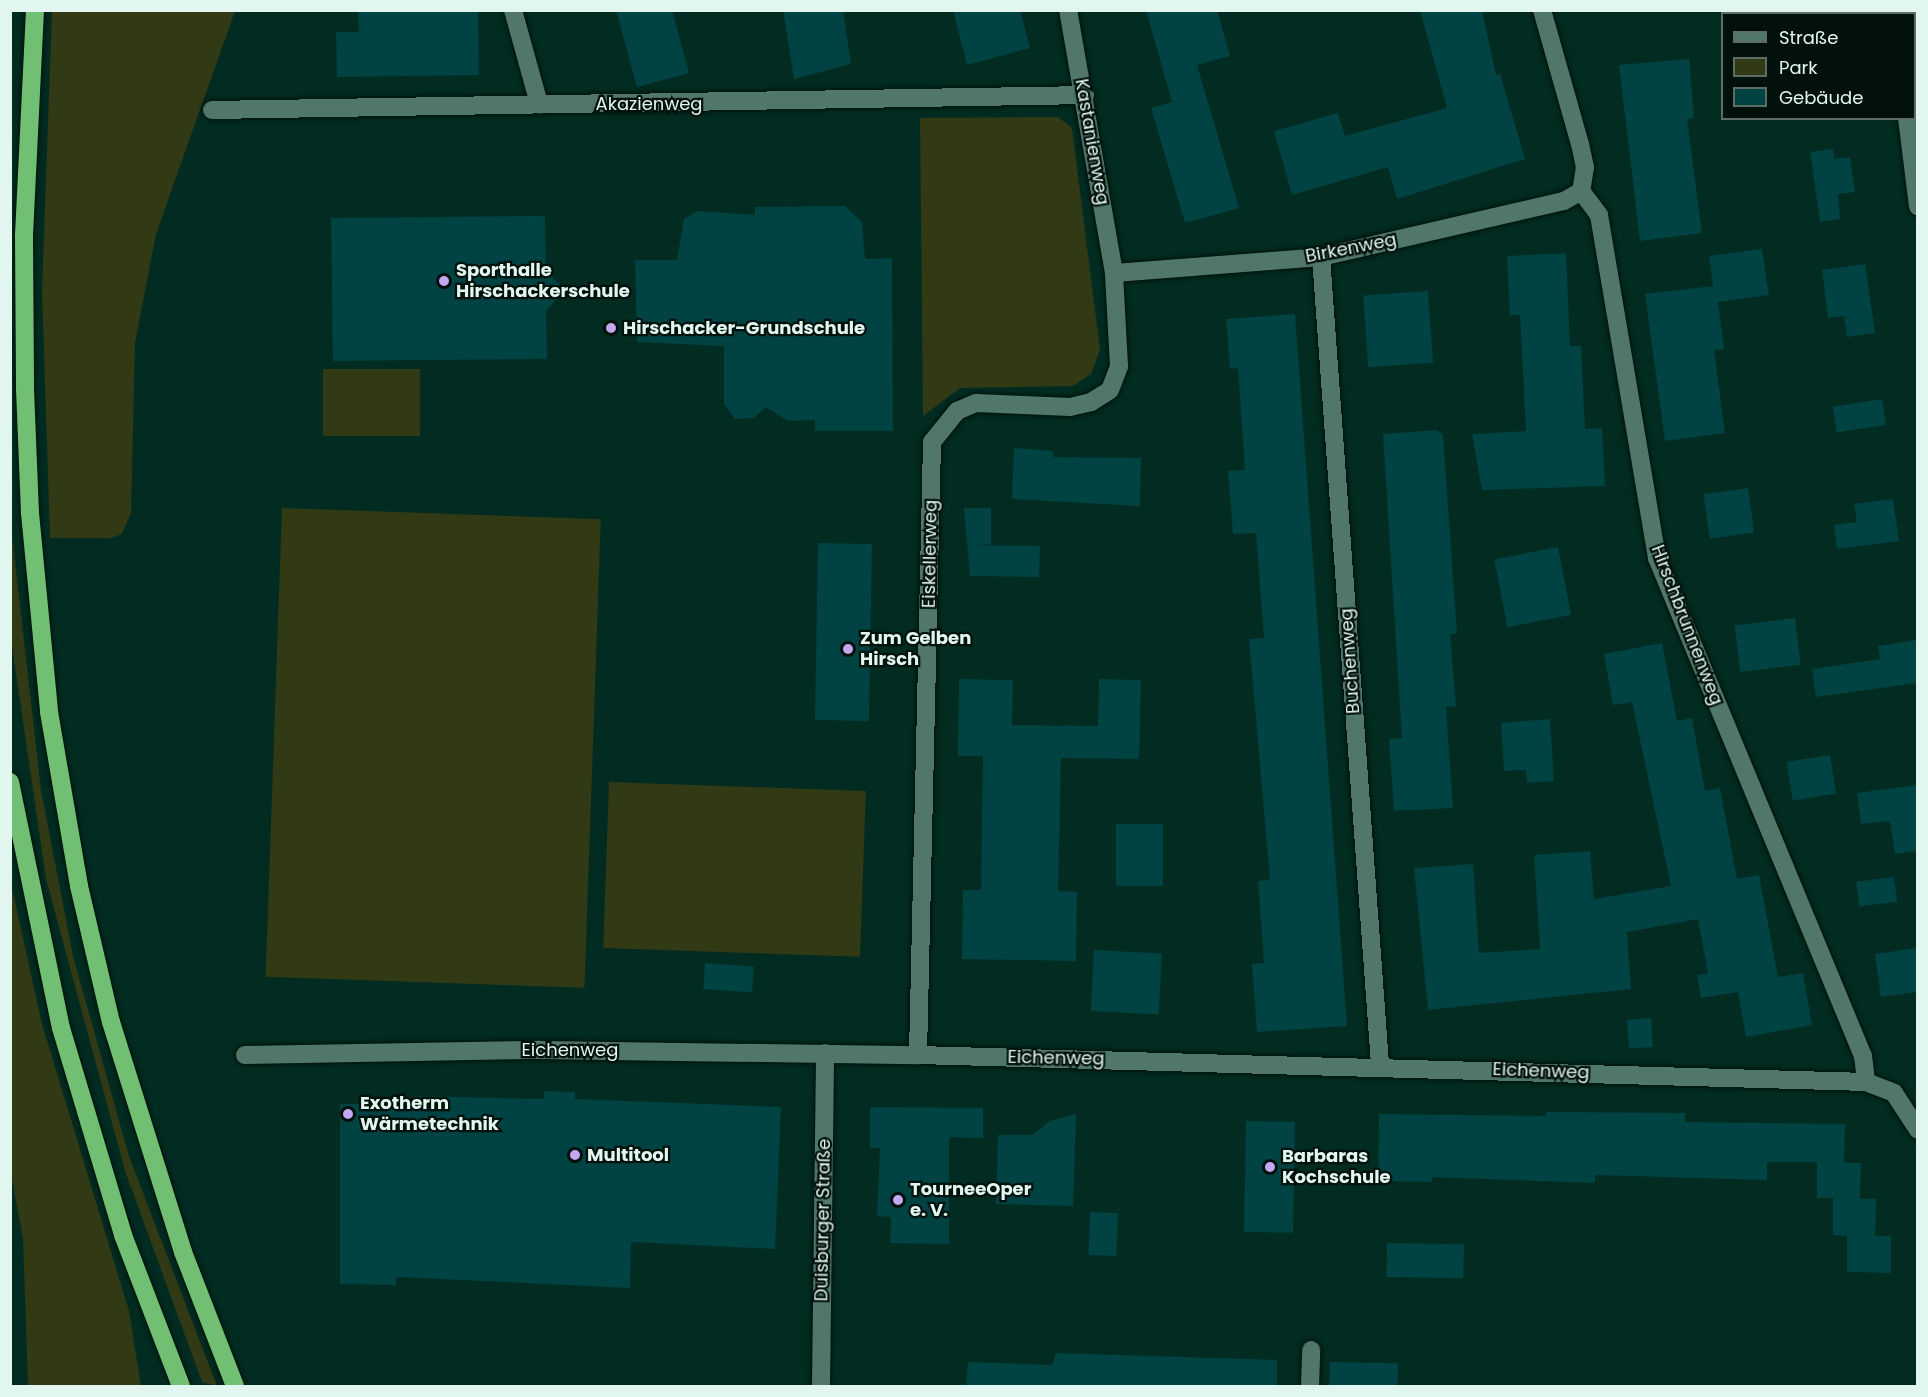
<!DOCTYPE html>
<meta charset="utf-8">
<style>
body{margin:0}
#map{position:relative;width:1928px;height:1397px;overflow:hidden;background:#022c21;font-family:Poppins,sans-serif}
div>[style]{position:absolute}
[style*='--x']{left:calc(var(--x)*1px);top:calc(var(--y)*1px);width:calc(var(--w)*1px);rotate:calc(var(--a)*1deg)}
.green>*{inset:0;background:#323915;transform-origin:0 0}
.building>*{inset:0;background:#014243;transform-origin:0 0}
.roads{filter:drop-shadow(0 0 2px #00130b) drop-shadow(0 0 2px #00130b)}
.street>*{height:18px;margin:-9px;padding:0 9px;transform-origin:9px;border-radius:9px;background:#50776a}
.highway>*{height:18px;margin:-9px;padding:0 9px;transform-origin:9px;border-radius:9px;background:#70bf72}
.dots>*{width:16px;height:16px;translate:-50% -50%;box-sizing:border-box;border:3px solid #03110c;border-radius:50%}
span{translate:-50% -50%;white-space:nowrap;text-align:center;line-height:1.15;-webkit-text-stroke:4.5px #03110c;paint-order:stroke}
.street-label{font-size:18px;color:#e1f6ee}
.poi-label{font-size:18px;color:#e1f6ee;font-weight:700}
.left{translate:0 -50%;text-align:left}
.frame{position:absolute;inset:0;border:12px solid #e1f6ee;pointer-events:none}
.legend{position:absolute;left:1721px;top:12px;width:195px;height:108px;box-sizing:border-box;background:#03110c;border:2px solid #5c6d66;margin:0;padding:8px 10px;list-style:none;font-size:18px;color:#e1f6ee}
.legend li{display:flex;align-items:center;gap:12px;height:30px}
.legend b{width:30px;border:2px solid #5c6d66}
</style>
<div id="map">
<div class="green">
<div style="clip-path:polygon(52px 11px,235px 11px,156px 234px,135px 343px,131px 513px,122px 534px,111px 538px,50px 538px,42px 291px)"></div>
<div style="clip-path:polygon(1058px 117px,1072px 128px,1100px 350px,1091px 374px,1073px 386px,960px 388px,923px 416px,920px 118px)"></div>
<div style="left:420px;top:369px;width:67px;height:97px;rotate:90deg"></div>
<div style="left:282px;top:508px;width:319px;height:469px;rotate:2deg"></div>
<div style="clip-path:polygon(11px 526px,41px 790px,73px 956px,129px 1156px,217px 1386px,202px 1382px,125px 1171px,46px 879px,11px 639px)"></div>
<div style="left:609px;top:782px;width:257px;height:166px;rotate:2deg"></div>
<div style="clip-path:polygon(10px 879px,42px 1024px,129px 1311px,141px 1386px,28px 1386px,23px 1238px,10px 1169px)"></div>
</div>
<div class="building">
<div style="clip-path:polygon(358px 10px,478px 10px,479px 75px,337px 77px,336px 32px,359px 32px)"></div>
<div style="clip-path:polygon(616px 10px,672px 10px,689px 73px,637px 87px)"></div>
<div style="clip-path:polygon(783px 10px,843px 10px,851px 64px,794px 79px)"></div>
<div style="clip-path:polygon(953px 10px,1020px 10px,1030px 48px,967px 65px)"></div>
<div style="clip-path:polygon(1146px 10px,1217px 10px,1230px 56px,1197px 65px,1239px 208px,1185px 223px,1151px 108px,1172px 102px)"></div>
<div style="clip-path:polygon(1420px 10px,1482px 10px,1496px 75px,1500px 74px,1525px 159px,1397px 199px,1388px 167px,1292px 195px,1274px 131px,1338px 113px,1345px 136px,1447px 108px)"></div>
<div style="clip-path:polygon(1689px 59px,1694px 118px,1687px 119px,1702px 233px,1640px 241px,1619px 65px)"></div>
<div style="clip-path:polygon(1833px 149px,1834px 159px,1850px 157px,1855px 192px,1838px 194px,1840px 219px,1820px 222px,1810px 152px)"></div>
<div style="clip-path:polygon(845px 206px,862px 222px,865px 259px,892px 258px,893px 431px,815px 431px,815px 420px,788px 421px,766px 407px,754px 418px,735px 419px,724px 404px,724px 346px,637px 342px,635px 260px,677px 260px,684px 219px,698px 211px,755px 215px,755px 207px)"></div>
<div style="clip-path:polygon(545px 216px,546px 272px,565px 289px,546px 311px,547px 359px,333px 361px,331px 218px)"></div>
<div style="clip-path:polygon(1762px 249px,1769px 295px,1718px 302px,1724px 349px,1714px 350px,1725px 433px,1665px 441px,1645px 294px,1713px 286px,1709px 256px)"></div>
<div style="clip-path:polygon(1566px 253px,1570px 346px,1581px 346px,1585px 429px,1602px 428px,1605px 486px,1482px 490px,1472px 434px,1526px 431px,1520px 315px,1510px 315px,1507px 256px)"></div>
<div style="clip-path:polygon(1865px 264px,1875px 333px,1847px 337px,1844px 316px,1828px 318px,1822px 270px)"></div>
<div style="left:1428px;top:291px;width:72px;height:65px;rotate:86deg"></div>
<div style="clip-path:polygon(1295px 314px,1347px 1026px,1257px 1032px,1252px 964px,1264px 963px,1258px 881px,1270px 880px,1249px 639px,1264px 638px,1256px 533px,1233px 534px,1228px 471px,1245px 470px,1238px 368px,1230px 369px,1226px 319px)"></div>
<div style="left:1882px;top:399px;width:26px;height:50px;rotate:81deg"></div>
<div style="clip-path:polygon(1437px 430px,1443px 435px,1457px 634px,1450px 634px,1456px 706px,1446px 707px,1453px 808px,1394px 811px,1389px 739px,1402px 738px,1383px 434px)"></div>
<div style="clip-path:polygon(1014px 448px,1053px 451px,1053px 457px,1141px 458px,1140px 506px,1012px 499px)"></div>
<div style="left:1748px;top:488px;width:45px;height:45px;rotate:82deg"></div>
<div style="clip-path:polygon(1893px 499px,1899px 541px,1837px 549px,1834px 525px,1857px 522px,1854px 504px)"></div>
<div style="clip-path:polygon(964px 508px,991px 508px,991px 544px,977px 545px,1040px 546px,1039px 577px,970px 576px)"></div>
<div style="left:818px;top:543px;width:54px;height:177px;rotate:1deg"></div>
<div style="left:1558px;top:547px;width:69px;height:65px;rotate:79deg"></div>
<div style="left:1795px;top:618px;width:47px;height:61px;rotate:83deg"></div>
<div style="clip-path:polygon(1916px 640px,1917px 683px,1816px 697px,1812px 669px,1880px 659px,1878px 646px)"></div>
<div style="clip-path:polygon(1662px 643px,1677px 721px,1692px 718px,1705px 791px,1720px 788px,1737px 879px,1759px 875px,1778px 977px,1803px 973px,1812px 1025px,1746px 1037px,1738px 992px,1701px 998px,1697px 975px,1708px 974px,1698px 919px,1627px 932px,1631px 989px,1428px 1010px,1414px 868px,1473px 864px,1479px 953px,1540px 949px,1534px 855px,1590px 851px,1594px 899px,1671px 886px,1632px 702px,1613px 705px,1604px 654px)"></div>
<div style="clip-path:polygon(959px 679px,1013px 680px,1012px 725px,1098px 726px,1099px 679px,1141px 680px,1139px 759px,1061px 758px,1058px 891px,1077px 892px,1076px 961px,962px 959px,963px 890px,981px 890px,983px 756px,958px 756px)"></div>
<div style="clip-path:polygon(1550px 719px,1554px 781px,1527px 783px,1526px 770px,1504px 771px,1501px 723px)"></div>
<div style="left:1830px;top:755px;width:39px;height:44px;rotate:81deg"></div>
<div style="clip-path:polygon(1917px 785px,1917px 851px,1895px 854px,1890px 821px,1861px 824px,1857px 793px)"></div>
<div style="left:1116px;top:824px;width:47px;height:62px"></div>
<div style="left:1894px;top:877px;width:25px;height:38px;rotate:83deg"></div>
<div style="clip-path:polygon(1917px 948px,1917px 992px,1881px 997px,1875px 954px)"></div>
<div style="left:1094px;top:950px;width:68px;height:61px;rotate:3deg"></div>
<div style="left:705px;top:963px;width:49px;height:26px;rotate:4deg"></div>
<div style="left:1651px;top:1018px;width:29px;height:24px;rotate:86deg"></div>
<div style="clip-path:polygon(544px 1091px,575px 1092px,575px 1099px,781px 1107px,775px 1249px,631px 1242px,630px 1288px,396px 1277px,396px 1285px,340px 1284px,340px 1104px,415px 1104px,415px 1096px,544px 1099px)"></div>
<div style="clip-path:polygon(870px 1107px,983px 1108px,983px 1138px,949px 1137px,949px 1244px,890px 1243px,891px 1217px,877px 1216px,880px 1148px,870px 1148px)"></div>
<div style="clip-path:polygon(1546px 1112px,1685px 1113px,1685px 1122px,1845px 1124px,1844px 1163px,1861px 1163px,1860px 1199px,1876px 1199px,1875px 1236px,1891px 1236px,1891px 1273px,1847px 1272px,1847px 1236px,1833px 1235px,1833px 1198px,1817px 1198px,1817px 1162px,1767px 1162px,1767px 1180px,1595px 1175px,1595px 1183px,1432px 1177px,1432px 1182px,1378px 1181px,1379px 1114px,1546px 1116px)"></div>
<div style="clip-path:polygon(1076px 1114px,1073px 1206px,996px 1204px,998px 1135px,1032px 1135px,1050px 1121px)"></div>
<div style="left:1246px;top:1121px;width:49px;height:111px;rotate:1deg"></div>
<div style="left:1090px;top:1212px;width:28px;height:43px;rotate:2deg"></div>
<div style="left:1387px;top:1243px;width:77px;height:34px;rotate:1deg"></div>
<div style="clip-path:polygon(1056px 1353px,1277px 1360px,1277px 1386px,966px 1386px,968px 1362px,1052px 1365px)"></div>
<div style="left:1330px;top:1362px;width:68px;height:24px;rotate:1deg"></div>
</div>
<div class="roads">
<div class="street">
<div style="--x:513;--y:10;--w:98;--a:74.5"></div>
<div style="--x:1542;--y:10;--w:139;--a:74.2"></div>
<div style="--x:1580;--y:144;--w:24;--a:78"></div>
<div style="--x:1585;--y:167;--w:24;--a:99"></div>
<div style="--x:1581;--y:191;--w:30;--a:53"></div>
<div style="--x:1599;--y:215;--w:348;--a:80.4"></div>
<div style="--x:1657;--y:558;--w:539;--a:67.53"></div>
<div style="--x:1863;--y:1056;--w:26;--a:83"></div>
<div style="--x:1895;--y:10;--w:4;--a:90"></div>
<div style="--x:212;--y:110;--w:873;--a:-0.98"></div>
<div style="--x:1907;--y:118;--w:89;--a:82.9"></div>
<div style="--x:1321;--y:257;--w:810;--a:85.82"></div>
<div style="--x:1114;--y:273;--w:208;--a:-4.4"></div>
<div style="--x:1321;--y:257;--w:249;--a:-13"></div>
<div style="--x:1564;--y:201;--w:20;--a:-30"></div>
<div style="--x:245;--y:1055;--w:295;--a:-1"></div>
<div style="--x:540;--y:1050;--w:378;--a:0.8"></div>
<div style="--x:918;--y:1055;--w:948;--a:1.63"></div>
<div style="--x:1866;--y:1082;--w:30;--a:21"></div>
<div style="--x:1894;--y:1093;--w:44;--a:57"></div>
<div style="--x:918;--y:1055;--w:613;--a:-88.69"></div>
<div style="--x:932;--y:442;--w:40;--a:-51"></div>
<div style="--x:957;--y:411;--w:21;--a:-23"></div>
<div style="--x:976;--y:403;--w:94;--a:2.4"></div>
<div style="--x:1070;--y:407;--w:22;--a:-13"></div>
<div style="--x:1091;--y:402;--w:22;--a:-32"></div>
<div style="--x:1110;--y:390;--w:26;--a:-69"></div>
<div style="--x:1119;--y:366;--w:93;--a:-93.1"></div>
<div style="--x:1114;--y:273;--w:267;--a:-99.9"></div>
<div style="--x:821;--y:1386;--w:333;--a:-89.3"></div>
<div style="--x:1310;--y:1386;--w:36;--a:-88"></div>
</div>
<div class="highway">
<div style="--x:35;--y:10;--w:228;--a:92.8"></div>
<div style="--x:24;--y:238;--w:151;--a:89.6"></div>
<div style="--x:25;--y:389;--w:124;--a:87.7"></div>
<div style="--x:30;--y:513;--w:200;--a:84.5"></div>
<div style="--x:49;--y:712;--w:177;--a:80.2"></div>
<div style="--x:79;--y:886;--w:140;--a:76.8"></div>
<div style="--x:111;--y:1022;--w:241;--a:72.6"></div>
<div style="--x:183;--y:1252;--w:144;--a:68.8"></div>
<div style="--x:10;--y:782;--w:251;--a:78.3"></div>
<div style="--x:61;--y:1028;--w:216;--a:73.3"></div>
<div style="--x:123;--y:1235;--w:162;--a:69"></div>
</div>
</div>
<div class="dots">
<div style="left:444px;top:281px;background:#c4a7f1"></div>
<div style="left:611px;top:328px;background:#c4a7f1"></div>
<div style="left:848px;top:649px;background:#c4a7f1"></div>
<div style="left:348px;top:1114px;background:#c4a7f1"></div>
<div style="left:575px;top:1155px;background:#c4a7f1"></div>
<div style="left:1270px;top:1167px;background:#c4a7f1"></div>
<div style="left:898px;top:1200px;background:#c4a7f1"></div>
</div>
<div class="street-label">
<span style="left:649px;top:104px">Akazienweg</span>
<span style="left:1092px;top:142px;rotate:80deg">Kastanienweg</span>
<span style="left:1351px;top:248px;rotate:-11deg">Birkenweg</span>
<span style="left:930px;top:554px;rotate:-89deg">Eiskellerweg</span>
<span style="left:1687px;top:625px;rotate:69deg">Hirschbrunnenweg</span>
<span style="left:1350px;top:661px;rotate:-94deg">Buchenweg</span>
<span style="left:570px;top:1050px">Eichenweg</span>
<span style="left:1056px;top:1058px;rotate:1deg">Eichenweg</span>
<span style="left:1541px;top:1071px;rotate:2deg">Eichenweg</span>
<span style="left:823px;top:1220px;rotate:-89deg">Duisburger Straße</span>
</div>
<div class="poi-label">
<span class="left" style="left:456px;top:281px">Sporthalle<br>Hirschackerschule</span>
<span class="left" style="left:623px;top:328px">Hirschacker-Grundschule</span>
<span class="left" style="left:860px;top:649px">Zum Gelben<br>Hirsch</span>
<span class="left" style="left:360px;top:1114px">Exotherm<br>Wärmetechnik</span>
<span class="left" style="left:587px;top:1155px">Multitool</span>
<span class="left" style="left:1282px;top:1167px">Barbaras<br>Kochschule</span>
<span class="left" style="left:910px;top:1200px">TourneeOper<br>e. V.</span>
</div>
<div class="frame"></div>
<ul class="legend">
<li><b style="height:8px;background:#50776a"></b>Straße</li>
<li><b style="height:16px;background:#323915"></b>Park</li>
<li><b style="height:16px;background:#014243"></b>Gebäude</li>
</ul>
</div>
